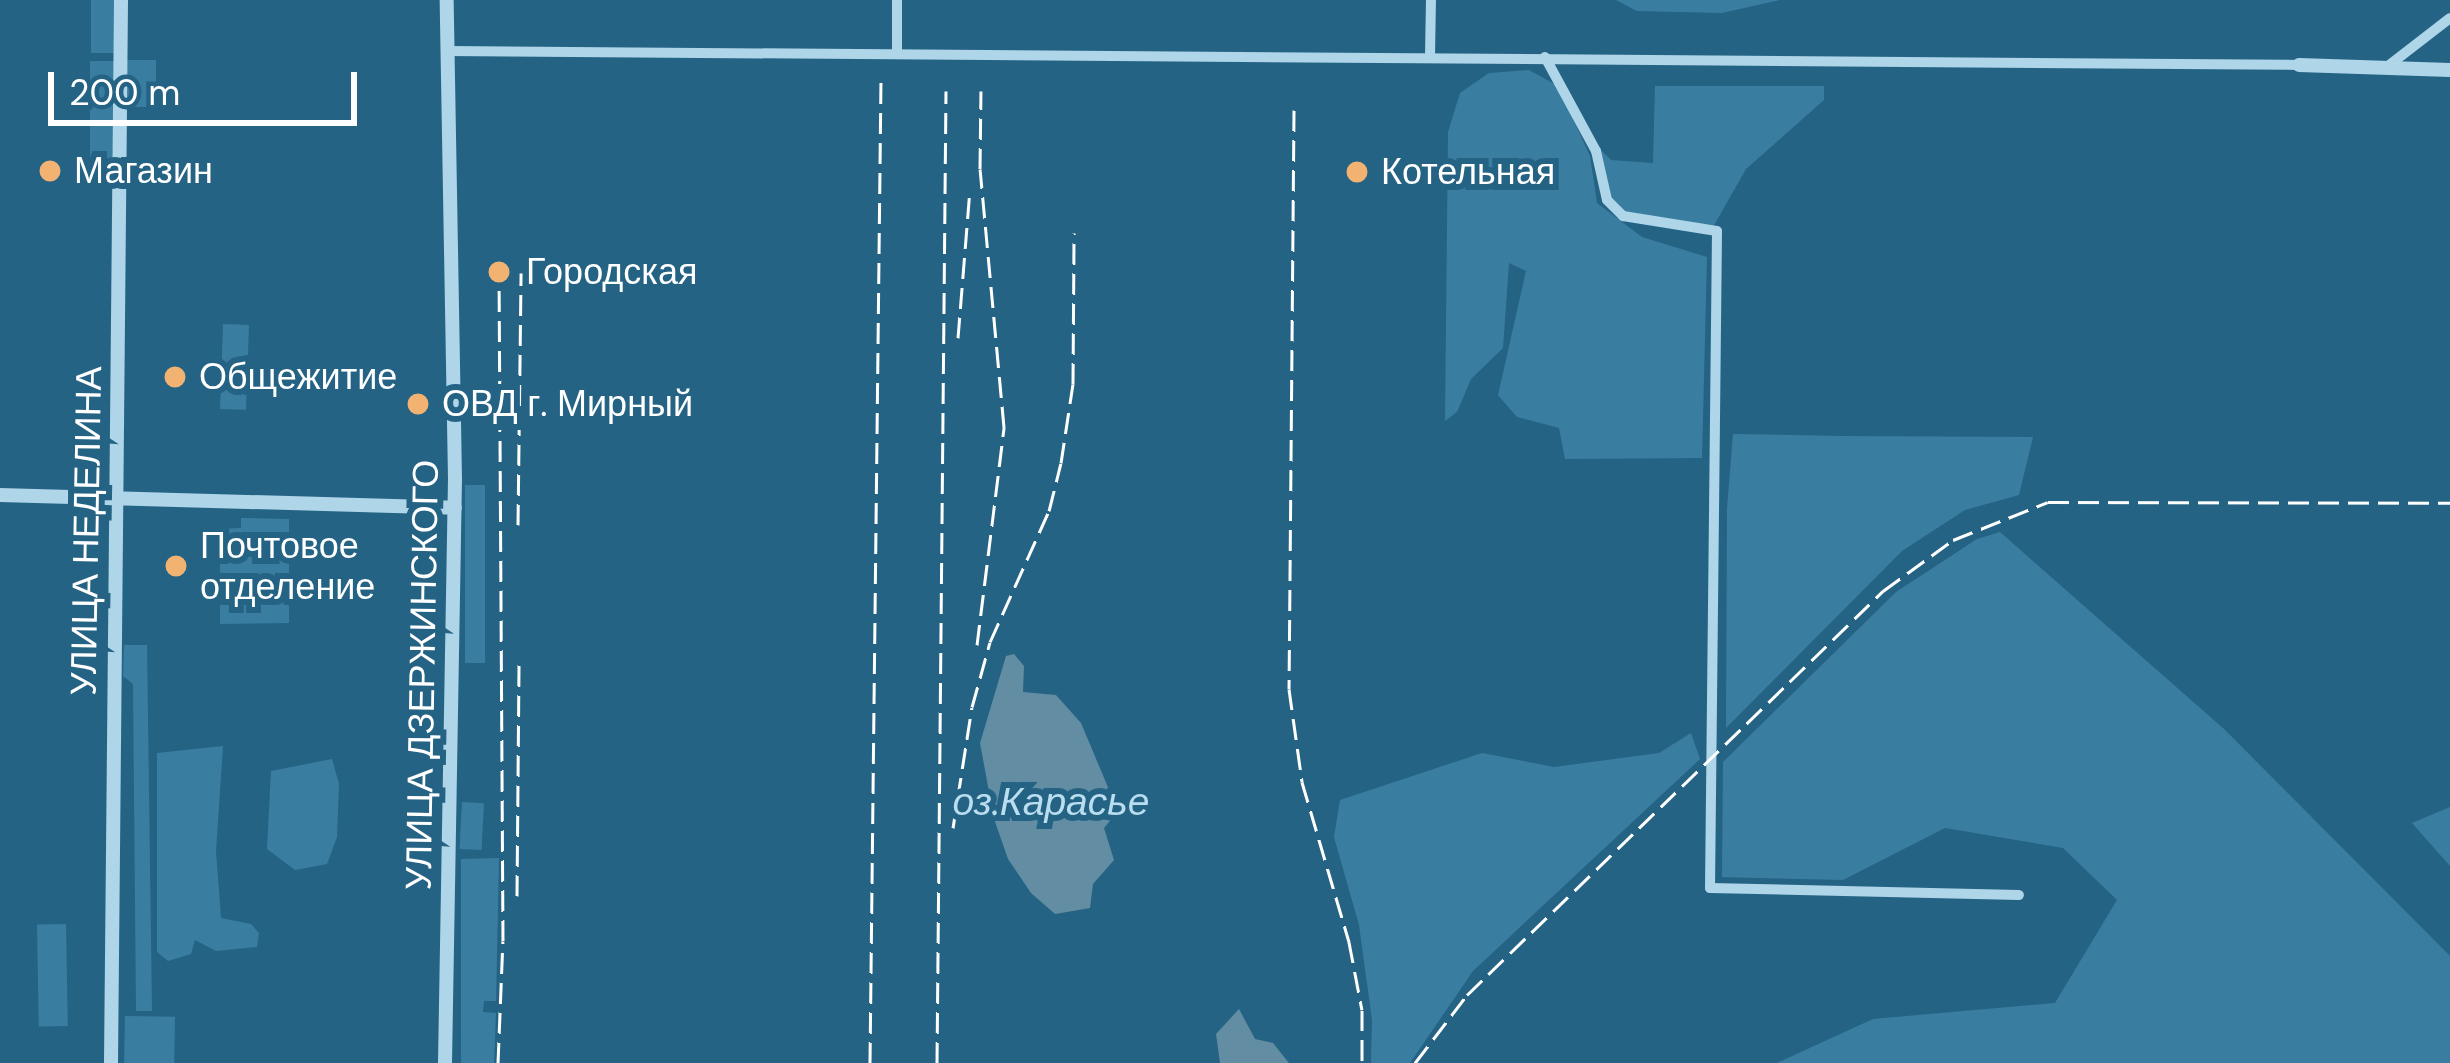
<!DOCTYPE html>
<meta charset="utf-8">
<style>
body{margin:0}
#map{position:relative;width:2450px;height:1063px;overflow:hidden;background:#256385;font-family:"DM Sans",sans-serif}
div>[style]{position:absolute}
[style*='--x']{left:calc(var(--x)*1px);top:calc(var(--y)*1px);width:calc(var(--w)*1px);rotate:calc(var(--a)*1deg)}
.green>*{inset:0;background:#397ea1;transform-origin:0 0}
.water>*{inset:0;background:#628da3}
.minor>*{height:10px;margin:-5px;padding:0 5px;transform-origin:5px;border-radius:5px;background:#aed5e8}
.tertiary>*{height:14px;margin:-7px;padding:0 7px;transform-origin:7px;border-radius:7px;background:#aed5e8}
.rail>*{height:3px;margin-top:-1.5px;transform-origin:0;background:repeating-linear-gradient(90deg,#fff 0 21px,transparent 0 30px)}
.dots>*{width:33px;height:33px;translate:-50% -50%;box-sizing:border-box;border:6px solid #256385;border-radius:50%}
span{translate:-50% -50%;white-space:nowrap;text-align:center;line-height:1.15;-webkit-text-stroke:12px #256385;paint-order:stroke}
.poi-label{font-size:36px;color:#fff}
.left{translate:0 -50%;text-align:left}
.street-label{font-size:36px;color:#fff}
.water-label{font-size:39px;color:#badeef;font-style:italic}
.scale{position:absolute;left:48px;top:72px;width:309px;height:54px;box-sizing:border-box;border:6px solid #fff;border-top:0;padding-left:15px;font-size:36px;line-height:42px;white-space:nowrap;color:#fff;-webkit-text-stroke:9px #256385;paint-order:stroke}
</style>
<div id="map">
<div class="green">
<div style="left:91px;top:0;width:25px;height:53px"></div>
<div style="clip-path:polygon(1616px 0,1780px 0,1722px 13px,1637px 11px)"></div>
<div style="left:125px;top:60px;width:31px;height:47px"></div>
<div style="left:90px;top:61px;width:27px;height:126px"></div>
<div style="clip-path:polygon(1529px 70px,1558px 86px,1590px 156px,1597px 203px,1642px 237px,1707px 257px,1702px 458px,1565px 459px,1559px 428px,1517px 417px,1498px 395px,1526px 271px,1509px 263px,1503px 348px,1471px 379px,1457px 412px,1445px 421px,1448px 132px,1460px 93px,1489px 73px)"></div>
<div style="clip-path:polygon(1655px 86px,1824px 86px,1824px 100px,1746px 169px,1713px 227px,1627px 214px,1610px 198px,1600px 149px,1611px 160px,1653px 163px)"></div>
<div style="left:223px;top:324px;width:26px;height:85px;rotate:2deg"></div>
<div style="clip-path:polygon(1733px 434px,1842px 436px,2033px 437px,2019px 495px,1965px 510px,1902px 551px,1726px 728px,1727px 509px)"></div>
<div style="left:465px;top:485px;width:20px;height:178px"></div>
<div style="clip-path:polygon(241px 518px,289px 519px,289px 623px,220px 624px,220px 529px,241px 528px)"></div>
<div style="clip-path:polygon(2000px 532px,2224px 729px,2450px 956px,2450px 1063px,1777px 1063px,1873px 1019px,2055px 1003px,2117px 900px,2063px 848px,1945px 828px,1843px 880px,1722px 877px,1723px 762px,1896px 592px,1977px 539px)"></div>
<div style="clip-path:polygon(124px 645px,147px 645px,152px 1011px,136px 1011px,133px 684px,123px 676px)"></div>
<div style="clip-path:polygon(1691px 733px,1700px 759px,1473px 971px,1410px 1063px,1371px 1063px,1372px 1020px,1359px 925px,1334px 837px,1340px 800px,1482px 753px,1554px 767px,1659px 753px)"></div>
<div style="clip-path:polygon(223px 746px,216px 851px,221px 918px,251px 924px,259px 933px,257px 947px,216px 951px,195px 940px,191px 954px,168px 961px,157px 952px,157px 753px)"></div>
<div style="clip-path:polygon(332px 759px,339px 784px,337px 837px,327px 864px,295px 870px,267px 849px,271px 771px)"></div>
<div style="left:462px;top:802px;width:22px;height:47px;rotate:3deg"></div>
<div style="clip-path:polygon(2450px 807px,2450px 866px,2412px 823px)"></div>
<div style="clip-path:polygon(499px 858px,496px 1001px,484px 1001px,483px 1012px,496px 1013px,494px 1063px,461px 1063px,461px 859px)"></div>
<div style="left:66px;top:924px;width:102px;height:29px;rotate:89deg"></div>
<div style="left:125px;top:1016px;width:50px;height:47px;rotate:1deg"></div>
</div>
<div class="water">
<div style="clip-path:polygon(1014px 654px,1024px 666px,1023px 692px,1056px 695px,1081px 723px,1118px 811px,1104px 828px,1114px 860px,1093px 884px,1090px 908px,1055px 914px,1031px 893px,1008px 859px,994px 819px,980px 743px,1006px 656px)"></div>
<div style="clip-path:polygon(1239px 1009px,1255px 1039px,1273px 1043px,1289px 1063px,1220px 1063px,1216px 1034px)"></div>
</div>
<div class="minor">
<div style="--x:446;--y:51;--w:1853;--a:0.43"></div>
<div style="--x:897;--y:54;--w:54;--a:-90"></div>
<div style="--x:1430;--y:56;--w:56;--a:-89"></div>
<div style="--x:1545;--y:57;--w:107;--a:61.5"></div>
<div style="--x:1596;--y:151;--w:50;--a:77.3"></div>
<div style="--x:1607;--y:200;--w:23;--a:45"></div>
<div style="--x:1623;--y:216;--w:95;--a:9.1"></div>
<div style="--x:1717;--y:231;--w:657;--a:90.61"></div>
<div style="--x:1710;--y:888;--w:309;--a:1.3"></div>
<div style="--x:2388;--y:66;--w:78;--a:-37.7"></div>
</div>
<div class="tertiary">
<div style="--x:2299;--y:65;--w:151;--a:1.9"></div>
<div style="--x:0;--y:495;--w:455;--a:1.6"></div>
<div style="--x:111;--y:1063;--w:1063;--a:-89.46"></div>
<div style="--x:445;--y:1063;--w:584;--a:-89.02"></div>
<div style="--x:455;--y:479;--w:479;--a:-91"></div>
</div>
<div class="rail">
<div style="--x:1294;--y:110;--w:579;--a:90.49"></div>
<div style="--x:1289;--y:689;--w:94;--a:82"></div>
<div style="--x:1302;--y:782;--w:167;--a:73.6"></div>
<div style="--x:1349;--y:942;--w:69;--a:79.2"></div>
<div style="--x:1362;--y:1010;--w:53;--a:90"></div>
<div style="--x:958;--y:338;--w:149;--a:-85.4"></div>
<div style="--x:518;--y:525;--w:252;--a:-89.3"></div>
<div style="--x:977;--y:645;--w:220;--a:-82.9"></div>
<div style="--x:1004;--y:427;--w:259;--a:-95.3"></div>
<div style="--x:980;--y:169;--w:78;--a:-89.3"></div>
<div style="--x:953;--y:828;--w:122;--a:-81.1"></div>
<div style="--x:972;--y:707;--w:67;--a:-74.5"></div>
<div style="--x:990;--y:642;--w:144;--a:-65.8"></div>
<div style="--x:1049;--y:511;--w:49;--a:-76"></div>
<div style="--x:1061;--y:463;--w:80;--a:-81.4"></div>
<div style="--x:1073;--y:384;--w:151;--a:-89.6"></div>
<div style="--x:517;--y:896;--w:239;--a:-89.5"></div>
<div style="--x:498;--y:1063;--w:122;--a:-87.7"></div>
<div style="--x:503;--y:941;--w:669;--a:-90.34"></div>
<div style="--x:870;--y:1063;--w:986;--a:-89.36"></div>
<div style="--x:937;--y:1063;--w:972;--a:-89.47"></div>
<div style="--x:1415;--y:1063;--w:86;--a:-52.6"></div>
<div style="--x:1467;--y:995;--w:580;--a:-44.16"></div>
<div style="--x:1883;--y:591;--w:87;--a:-36.1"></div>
<div style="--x:1953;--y:540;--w:102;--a:-21.8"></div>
<div style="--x:2048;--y:502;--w:402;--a:0.1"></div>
</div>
<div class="dots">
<div style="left:50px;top:171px;background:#f2b272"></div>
<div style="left:1357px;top:172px;background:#f2b272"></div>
<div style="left:499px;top:272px;background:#f2b272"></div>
<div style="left:175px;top:377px;background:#f2b272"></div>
<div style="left:418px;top:404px;background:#f2b272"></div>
<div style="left:176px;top:566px;background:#f2b272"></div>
</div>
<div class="poi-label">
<span class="left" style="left:74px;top:171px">Магазин</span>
<span class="left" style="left:1381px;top:172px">Котельная</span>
<span class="left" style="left:526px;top:272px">Городская</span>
<span class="left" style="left:199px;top:377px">Общежитие</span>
<span class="left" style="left:442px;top:404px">ОВД г. Мирный</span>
<span class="left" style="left:200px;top:566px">Почтовое<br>отделение</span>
</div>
<div class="street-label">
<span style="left:86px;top:531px;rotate:-89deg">УЛИЦА НЕДЕЛИНА</span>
<span style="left:422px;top:675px;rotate:-89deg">УЛИЦА ДЗЕРЖИНСКОГО</span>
</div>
<div class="water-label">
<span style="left:1051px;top:802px">оз.Карасье</span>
</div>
<div class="scale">200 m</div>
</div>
